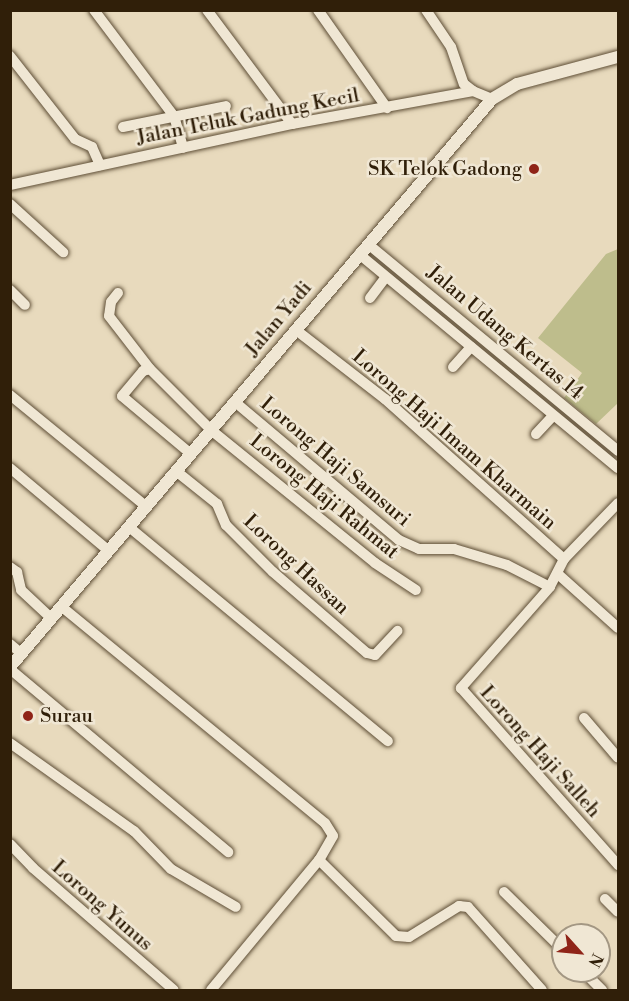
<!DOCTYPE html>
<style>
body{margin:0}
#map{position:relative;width:629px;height:1001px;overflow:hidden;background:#e8dabd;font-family:"Libre Bodoni",serif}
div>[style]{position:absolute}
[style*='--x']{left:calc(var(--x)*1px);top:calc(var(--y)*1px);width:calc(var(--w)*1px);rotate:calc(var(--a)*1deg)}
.green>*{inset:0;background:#bebd8c}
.roads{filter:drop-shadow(0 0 2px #5e4e36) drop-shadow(0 0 2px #5e4e36)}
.minor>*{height:10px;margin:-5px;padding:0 5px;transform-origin:5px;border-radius:5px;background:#f0e7d4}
.tertiary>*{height:12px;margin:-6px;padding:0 6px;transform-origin:6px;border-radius:6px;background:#f0e7d4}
.dots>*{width:16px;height:16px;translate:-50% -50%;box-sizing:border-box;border:3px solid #f0e7d4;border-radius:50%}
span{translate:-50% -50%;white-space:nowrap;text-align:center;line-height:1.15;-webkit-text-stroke:5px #f0e7d4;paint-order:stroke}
.street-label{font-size:20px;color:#301f09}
.poi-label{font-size:20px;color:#301f09}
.right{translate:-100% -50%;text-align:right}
.left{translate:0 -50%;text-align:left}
.frame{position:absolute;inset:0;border:12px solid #301f09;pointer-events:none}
.north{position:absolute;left:551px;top:923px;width:60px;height:60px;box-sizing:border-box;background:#f0e7d4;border:2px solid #a39783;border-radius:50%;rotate:117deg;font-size:16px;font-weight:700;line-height:24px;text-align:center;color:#301f09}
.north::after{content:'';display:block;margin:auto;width:21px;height:27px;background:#8f2418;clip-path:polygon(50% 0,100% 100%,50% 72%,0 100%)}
</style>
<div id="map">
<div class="green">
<div style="clip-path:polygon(618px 249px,618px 403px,596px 424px,564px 398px,582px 373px,538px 338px,606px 254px)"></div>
</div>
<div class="roads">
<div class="minor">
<div style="--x:94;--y:10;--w:133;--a:53"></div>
<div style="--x:174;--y:116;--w:33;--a:74"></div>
<div style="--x:207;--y:10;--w:142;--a:53.3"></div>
<div style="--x:318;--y:10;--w:120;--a:54.9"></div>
<div style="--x:426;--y:10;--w:45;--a:56"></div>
<div style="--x:451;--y:47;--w:39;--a:71"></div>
<div style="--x:464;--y:84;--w:11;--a:38"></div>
<div style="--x:10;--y:56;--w:105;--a:51.9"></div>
<div style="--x:75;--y:139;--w:19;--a:25"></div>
<div style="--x:92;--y:147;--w:20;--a:66"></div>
<div style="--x:123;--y:127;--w:105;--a:-11.5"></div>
<div style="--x:10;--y:185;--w:289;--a:-12.2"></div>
<div style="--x:292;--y:124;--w:184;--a:-10.3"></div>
<div style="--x:473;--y:91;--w:21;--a:23"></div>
<div style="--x:10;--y:204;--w:72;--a:42.2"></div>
<div style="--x:368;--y:244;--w:325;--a:39.6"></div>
<div style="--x:359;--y:254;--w:336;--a:39.6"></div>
<div style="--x:10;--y:290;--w:21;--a:45"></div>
<div style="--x:118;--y:293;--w:11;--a:128"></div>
<div style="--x:111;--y:302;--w:14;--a:98"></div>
<div style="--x:109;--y:316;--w:67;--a:52.3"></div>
<div style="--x:370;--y:298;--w:26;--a:-53"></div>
<div style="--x:296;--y:330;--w:113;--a:37.8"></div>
<div style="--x:385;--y:399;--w:240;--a:41.8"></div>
<div style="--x:564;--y:559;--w:31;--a:117"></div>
<div style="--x:550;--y:587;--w:135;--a:131.4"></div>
<div style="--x:461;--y:688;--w:237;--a:48.4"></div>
<div style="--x:453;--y:367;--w:27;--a:-48"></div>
<div style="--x:10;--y:395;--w:177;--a:39.3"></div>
<div style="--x:235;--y:402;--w:214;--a:40.1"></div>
<div style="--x:399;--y:540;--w:22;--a:24"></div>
<div style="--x:419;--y:549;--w:35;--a:0"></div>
<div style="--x:454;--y:549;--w:55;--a:16.8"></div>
<div style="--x:507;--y:565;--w:48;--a:27.1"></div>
<div style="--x:536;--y:434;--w:25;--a:-47"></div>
<div style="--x:191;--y:454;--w:90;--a:-140"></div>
<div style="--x:122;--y:396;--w:33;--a:-50"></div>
<div style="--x:143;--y:371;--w:7;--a:-16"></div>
<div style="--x:150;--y:369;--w:86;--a:45"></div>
<div style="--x:211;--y:430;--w:211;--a:39"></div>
<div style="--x:375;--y:563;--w:49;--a:33.4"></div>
<div style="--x:10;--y:468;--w:129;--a:40"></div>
<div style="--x:176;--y:471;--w:53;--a:38.8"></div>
<div style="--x:217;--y:504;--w:23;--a:67"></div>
<div style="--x:226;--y:525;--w:66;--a:45"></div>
<div style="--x:273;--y:572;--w:124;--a:40.8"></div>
<div style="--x:367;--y:653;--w:8;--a:14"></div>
<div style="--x:375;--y:655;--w:33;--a:-47"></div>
<div style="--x:129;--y:527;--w:336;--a:39.6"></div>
<div style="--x:564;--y:559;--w:78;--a:-46"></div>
<div style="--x:10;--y:567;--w:9;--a:36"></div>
<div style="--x:17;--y:572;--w:18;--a:77"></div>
<div style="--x:21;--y:590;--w:42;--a:43.1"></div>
<div style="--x:559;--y:575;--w:79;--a:41.9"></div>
<div style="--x:62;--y:607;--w:340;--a:39.4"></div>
<div style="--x:325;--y:823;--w:15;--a:58"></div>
<div style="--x:333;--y:836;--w:28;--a:120"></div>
<div style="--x:319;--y:860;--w:169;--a:129.7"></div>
<div style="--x:10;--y:644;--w:16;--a:40"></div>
<div style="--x:10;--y:669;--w:285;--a:40"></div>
<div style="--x:584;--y:718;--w:52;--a:49.6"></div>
<div style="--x:10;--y:743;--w:152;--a:35.4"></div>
<div style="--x:134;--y:831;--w:53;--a:45.8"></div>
<div style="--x:171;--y:869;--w:75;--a:30.3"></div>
<div style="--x:10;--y:844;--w:33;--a:46"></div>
<div style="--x:33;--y:868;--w:186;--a:40.9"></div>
<div style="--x:319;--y:860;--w:108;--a:44.6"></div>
<div style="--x:396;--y:936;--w:13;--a:4"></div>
<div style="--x:409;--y:937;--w:59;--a:-31.8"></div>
<div style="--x:459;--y:906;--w:9;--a:6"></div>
<div style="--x:468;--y:907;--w:111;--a:48.3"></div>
<div style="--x:504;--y:892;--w:83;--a:44.5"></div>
<div style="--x:605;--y:899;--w:18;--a:45"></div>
<div style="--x:583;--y:971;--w:27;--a:45"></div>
</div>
<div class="tertiary">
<div style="--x:10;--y:667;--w:745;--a:-49.68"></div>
<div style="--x:492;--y:99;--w:29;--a:-31"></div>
<div style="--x:517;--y:84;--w:105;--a:-15"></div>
</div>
</div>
<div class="dots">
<div style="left:534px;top:169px;background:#8f2418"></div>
<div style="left:28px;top:716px;background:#8f2418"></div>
</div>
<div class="street-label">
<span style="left:248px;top:117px;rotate:-11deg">Jalan Teluk Gadung Kecil</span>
<span style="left:279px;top:319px;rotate:-50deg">Jalan Yadi</span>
<span style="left:505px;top:333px;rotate:40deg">Jalan Udang Kertas 14</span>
<span style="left:454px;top:440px;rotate:41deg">Lorong Haji Imam Kharmain</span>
<span style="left:335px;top:462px;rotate:40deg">Lorong Haji Samsuri</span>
<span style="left:324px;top:497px;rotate:39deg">Lorong Haji Rahmat</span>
<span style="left:296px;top:565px;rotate:43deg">Lorong Hassan</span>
<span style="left:540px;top:752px;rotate:48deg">Lorong Haji Salleh</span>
<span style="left:102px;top:906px;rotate:41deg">Lorong Yunus</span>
</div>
<div class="poi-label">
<span class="right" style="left:522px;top:169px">SK Telok Gadong</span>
<span class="left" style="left:40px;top:716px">Surau</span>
</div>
<div class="frame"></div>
<div class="north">N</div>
</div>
